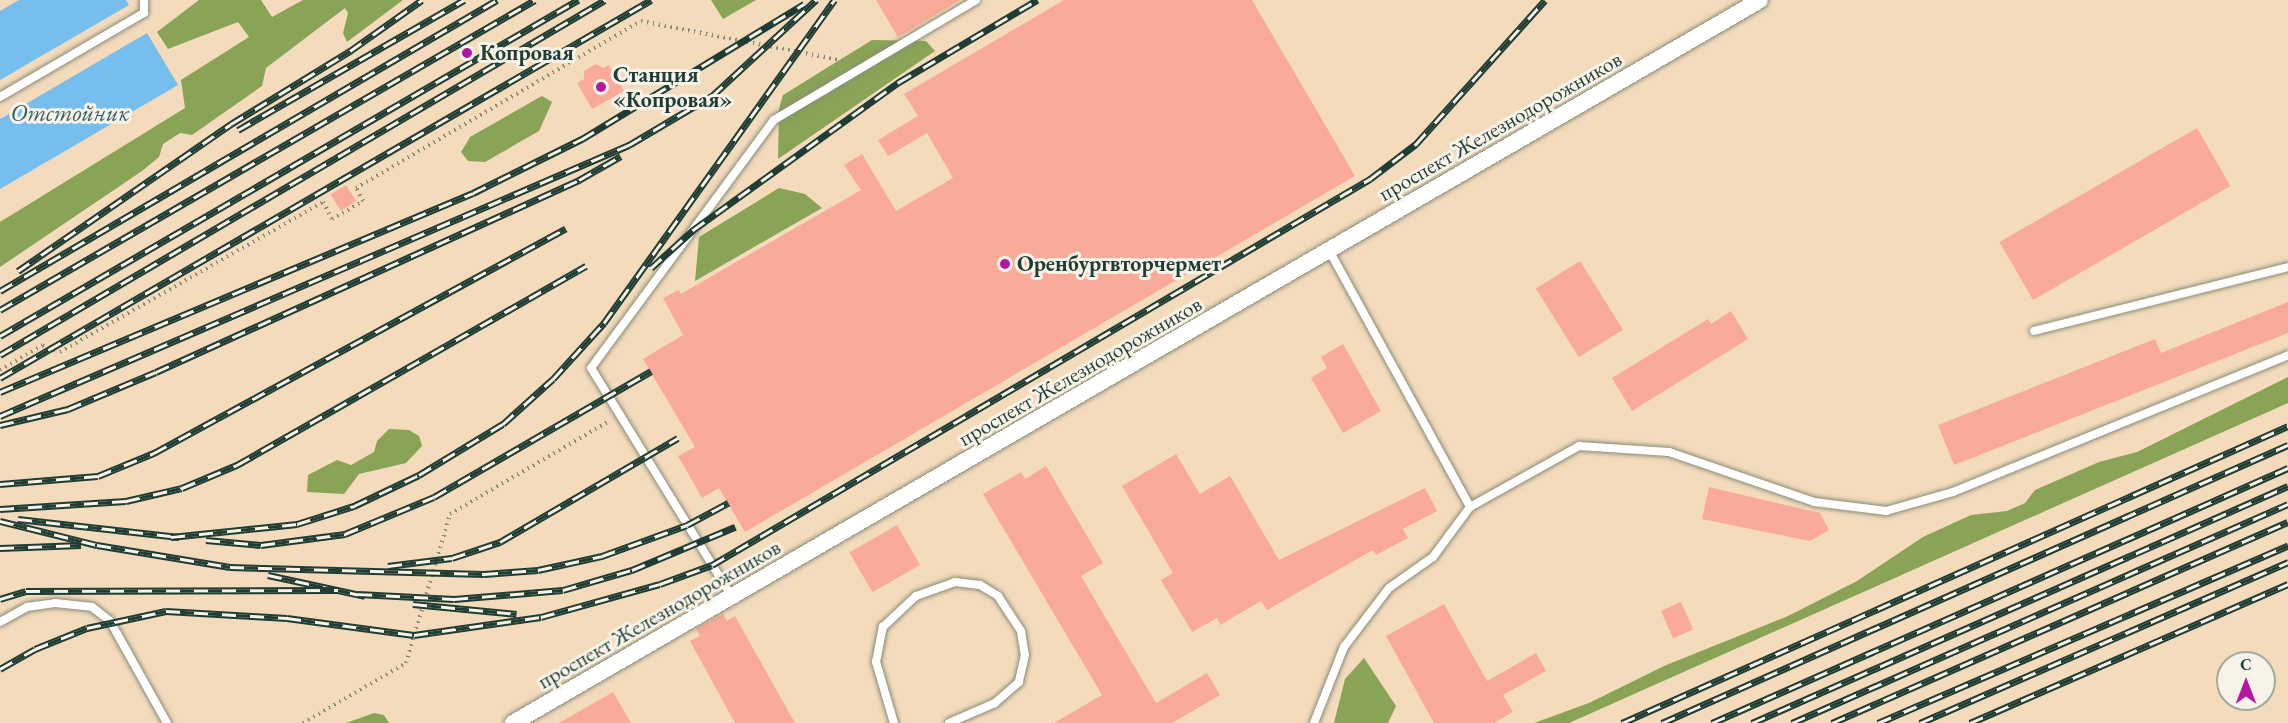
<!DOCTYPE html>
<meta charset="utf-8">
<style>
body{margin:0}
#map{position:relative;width:2288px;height:723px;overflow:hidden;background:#f3dbbc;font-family:"EB Garamond",serif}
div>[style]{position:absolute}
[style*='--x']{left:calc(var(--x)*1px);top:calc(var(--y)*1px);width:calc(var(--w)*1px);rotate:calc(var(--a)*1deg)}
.forest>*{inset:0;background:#89a456}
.water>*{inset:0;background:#75beed}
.building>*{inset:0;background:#faaa98;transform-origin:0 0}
.path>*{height:4px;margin-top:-2px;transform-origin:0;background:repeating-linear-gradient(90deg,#898c78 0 1.5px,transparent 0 6px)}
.roads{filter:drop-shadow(0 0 2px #898c78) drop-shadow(0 0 2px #898c78)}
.lane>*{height:8px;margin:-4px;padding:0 4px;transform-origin:4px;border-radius:4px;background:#fff}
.street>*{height:16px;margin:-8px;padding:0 8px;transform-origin:8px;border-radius:8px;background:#fff}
.rail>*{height:7px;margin-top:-3.5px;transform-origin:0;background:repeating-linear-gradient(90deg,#f7f3e8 0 14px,#1f3d34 0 28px);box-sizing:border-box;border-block:2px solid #1f3d34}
.dots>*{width:16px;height:16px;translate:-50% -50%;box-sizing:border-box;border:3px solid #f7f3e8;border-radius:50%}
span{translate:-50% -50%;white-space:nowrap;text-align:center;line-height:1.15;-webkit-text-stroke:6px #f7f3e8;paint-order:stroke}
.poi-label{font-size:22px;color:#1f3d34;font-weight:700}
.left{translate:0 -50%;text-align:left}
.street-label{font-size:22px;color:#1f3d34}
.water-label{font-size:24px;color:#345d62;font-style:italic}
.north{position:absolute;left:2216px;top:651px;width:60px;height:60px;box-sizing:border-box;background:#f7f3e8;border:2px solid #a1aaa0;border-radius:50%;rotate:0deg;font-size:16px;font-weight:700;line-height:24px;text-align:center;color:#1f3d34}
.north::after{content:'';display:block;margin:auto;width:21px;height:27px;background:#b5179e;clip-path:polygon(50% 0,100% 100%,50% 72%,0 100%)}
</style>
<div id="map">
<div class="forest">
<div style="clip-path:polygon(199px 0,261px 0,272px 17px,303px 0,403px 0,347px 42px,343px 33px,348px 13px,345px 8px,266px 68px,262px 86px,192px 135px,180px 133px,163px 144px,159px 157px,142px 171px,0 267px,0 222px,185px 108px,181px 80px,249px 37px,238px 22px,168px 49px,157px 32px)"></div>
<div style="clip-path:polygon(711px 0,756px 0,723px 19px)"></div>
<div style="clip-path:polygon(872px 40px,926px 41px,935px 51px,778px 159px,779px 109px,783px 95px)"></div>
<div style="clip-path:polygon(542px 96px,552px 102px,539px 131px,485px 162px,468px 161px,461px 152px,470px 137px)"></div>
<div style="clip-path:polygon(779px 188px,805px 194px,822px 208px,695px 281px,699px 237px)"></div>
<div style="clip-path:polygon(2288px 377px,2288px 403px,1569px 723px,1534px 723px,1589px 703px,1664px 666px,1788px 616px,1857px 581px,1923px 537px,1971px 515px,2007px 511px,2025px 503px,2035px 490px,2099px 462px,2137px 452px)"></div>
<div style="clip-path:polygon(389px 429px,409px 430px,419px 436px,422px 446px,406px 463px,359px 474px,344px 494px,307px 492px,308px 475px,337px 460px,351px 465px,374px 452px,377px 441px)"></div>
<div style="clip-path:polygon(1364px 658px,1396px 706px,1388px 723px,1334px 723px,1345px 679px)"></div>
<div style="clip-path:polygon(374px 713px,384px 715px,389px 723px,346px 723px)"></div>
</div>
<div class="water">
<div style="clip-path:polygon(19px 0,126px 0,129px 5px,0 80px,0 11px)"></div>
<div style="clip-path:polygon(147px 33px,178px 85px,0 189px,0 119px)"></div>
</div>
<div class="building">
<div style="clip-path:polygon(876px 0,960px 0,898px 37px)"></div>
<div style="clip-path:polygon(1064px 0,1252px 0,1355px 176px,745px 532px,719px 488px,702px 498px,678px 456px,695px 447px,643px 359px,683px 335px,663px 298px,679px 290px,681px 294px,861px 190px,844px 165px,862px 154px,896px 211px,953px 178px,927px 133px,888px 156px,878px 140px,918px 116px,904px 94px)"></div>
<div style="clip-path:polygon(596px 64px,603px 68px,609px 65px,624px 91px,592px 109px,577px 83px,584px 79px,584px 71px)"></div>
<div style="left:2197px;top:128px;width:67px;height:228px;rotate:60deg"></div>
<div style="left:346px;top:185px;width:19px;height:18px;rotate:58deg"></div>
<div style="left:1580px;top:261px;width:81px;height:52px;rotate:58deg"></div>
<div style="clip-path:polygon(2288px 302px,2288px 333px,1954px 465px,1938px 425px,2155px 339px,2161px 353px)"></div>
<div style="clip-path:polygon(1731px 311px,1748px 339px,1632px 411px,1612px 378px,1708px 319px,1711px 324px)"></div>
<div style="clip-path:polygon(1343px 344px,1381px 411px,1343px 433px,1311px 378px,1327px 368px,1321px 357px)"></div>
<div style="clip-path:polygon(1176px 454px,1200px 494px,1230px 476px,1279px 560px,1425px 488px,1437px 511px,1403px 529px,1408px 538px,1376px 555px,1373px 550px,1267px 610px,1261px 601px,1220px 625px,1217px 618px,1192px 632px,1161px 580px,1173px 573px,1122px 486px)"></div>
<div style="clip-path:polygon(1046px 466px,1103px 563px,1081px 576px,1156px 703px,1207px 673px,1220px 695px,1172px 723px,1054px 723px,1102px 695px,983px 494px,1021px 472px,1025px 479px)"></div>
<div style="clip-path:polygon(1709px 487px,1820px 513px,1829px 530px,1810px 541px,1702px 519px)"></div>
<div style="left:897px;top:525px;width:46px;height:55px;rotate:60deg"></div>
<div style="left:708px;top:587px;width:9px;height:32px;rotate:58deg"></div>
<div style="left:1681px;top:602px;width:30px;height:22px;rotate:66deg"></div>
<div style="clip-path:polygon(1444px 604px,1487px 681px,1536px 653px,1546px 671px,1503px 695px,1513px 712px,1494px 723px,1434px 723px,1386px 636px)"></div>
<div style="clip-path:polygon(723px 614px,727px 621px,735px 616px,795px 723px,735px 723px,690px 641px,700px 636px,696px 629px)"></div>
<div style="clip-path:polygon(613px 692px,631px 723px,559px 723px)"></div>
</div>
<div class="path">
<div style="--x:0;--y:370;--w:50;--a:-30.2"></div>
<div style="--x:43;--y:345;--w:18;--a:22"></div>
<div style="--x:60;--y:352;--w:303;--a:-29.7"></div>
<div style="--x:323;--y:202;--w:19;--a:62"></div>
<div style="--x:332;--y:219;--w:36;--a:-30"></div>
<div style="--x:363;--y:201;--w:15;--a:-118"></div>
<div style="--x:356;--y:188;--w:330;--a:-30.4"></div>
<div style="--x:641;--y:21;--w:208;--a:11.1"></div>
<div style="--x:303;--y:723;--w:119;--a:-30.2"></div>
<div style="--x:406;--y:663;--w:155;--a:-73.5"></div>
<div style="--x:450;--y:514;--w:184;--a:-30.3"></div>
</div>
<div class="roads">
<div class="lane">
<div style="--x:0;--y:97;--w:167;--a:-30.3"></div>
<div style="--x:144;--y:13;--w:13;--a:-90"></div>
<div style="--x:1330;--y:252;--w:291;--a:61.2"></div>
<div style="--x:2034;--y:331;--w:262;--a:-14.1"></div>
<div style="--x:732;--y:597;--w:269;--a:-121.6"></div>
<div style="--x:591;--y:368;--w:308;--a:-53.6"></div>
<div style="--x:774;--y:120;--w:235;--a:-30.7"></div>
<div style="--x:0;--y:622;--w:31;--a:-29"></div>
<div style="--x:27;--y:607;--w:28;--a:-8"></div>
<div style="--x:55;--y:603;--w:37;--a:6"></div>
<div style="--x:92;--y:607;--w:23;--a:38"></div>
<div style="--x:110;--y:621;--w:117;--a:60.8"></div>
<div style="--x:894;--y:723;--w:64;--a:-106.4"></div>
<div style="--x:876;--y:662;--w:36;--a:-79"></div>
<div style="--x:883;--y:627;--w:45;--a:-43.2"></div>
<div style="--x:916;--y:596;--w:41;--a:-19.7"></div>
<div style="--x:955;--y:582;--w:25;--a:7"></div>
<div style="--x:980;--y:585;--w:21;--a:31"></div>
<div style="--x:998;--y:596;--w:42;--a:56.7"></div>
<div style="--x:1021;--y:631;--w:24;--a:81"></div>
<div style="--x:1025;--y:655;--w:28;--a:103"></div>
<div style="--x:1019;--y:682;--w:32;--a:139"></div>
<div style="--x:995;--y:703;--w:50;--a:156.5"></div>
<div style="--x:1314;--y:723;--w:82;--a:-68.5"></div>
<div style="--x:1344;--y:647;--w:74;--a:-52.7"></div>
<div style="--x:1389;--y:588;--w:54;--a:-35.2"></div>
<div style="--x:1433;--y:557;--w:62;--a:-53.5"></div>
<div style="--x:1470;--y:507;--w:125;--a:-29.2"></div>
<div style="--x:1579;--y:446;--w:90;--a:3.8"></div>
<div style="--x:1669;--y:452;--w:153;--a:19"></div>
<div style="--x:1814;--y:502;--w:73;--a:7.1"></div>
<div style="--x:1886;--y:511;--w:70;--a:-15.8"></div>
<div style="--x:1953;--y:492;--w:362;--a:-22.2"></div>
</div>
<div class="street">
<div style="--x:513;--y:723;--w:1441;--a:-30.1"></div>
</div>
</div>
<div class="rail">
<div style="--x:238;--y:130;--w:261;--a:-29.9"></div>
<div style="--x:651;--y:268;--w:57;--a:-42.1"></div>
<div style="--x:693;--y:230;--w:254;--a:-35.7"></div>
<div style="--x:899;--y:82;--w:161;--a:-30.7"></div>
<div style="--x:18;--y:271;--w:259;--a:-34.6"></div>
<div style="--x:231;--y:124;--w:140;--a:-31.5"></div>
<div style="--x:350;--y:51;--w:88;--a:-35.3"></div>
<div style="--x:0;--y:291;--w:576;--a:-30.35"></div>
<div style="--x:0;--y:310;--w:618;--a:-30.09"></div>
<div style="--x:0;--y:336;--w:669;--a:-30.17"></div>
<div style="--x:0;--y:355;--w:701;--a:-30.4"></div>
<div style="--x:0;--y:378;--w:753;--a:-30.14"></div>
<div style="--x:0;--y:392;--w:513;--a:-22.82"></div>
<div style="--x:473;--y:193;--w:122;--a:-26.4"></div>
<div style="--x:582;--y:139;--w:260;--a:-31.3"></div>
<div style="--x:0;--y:416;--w:685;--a:-23.31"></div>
<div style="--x:629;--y:145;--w:96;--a:-30.6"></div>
<div style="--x:712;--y:96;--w:142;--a:-42.7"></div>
<div style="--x:0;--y:425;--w:70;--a:-13.2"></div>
<div style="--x:68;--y:409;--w:95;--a:-22.8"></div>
<div style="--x:156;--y:372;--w:465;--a:-24.4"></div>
<div style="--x:579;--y:180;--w:48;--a:-29.7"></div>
<div style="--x:0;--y:484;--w:98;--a:-4.7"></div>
<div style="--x:98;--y:476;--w:61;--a:-22.3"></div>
<div style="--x:154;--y:453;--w:469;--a:-28.6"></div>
<div style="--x:0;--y:509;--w:126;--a:-3.6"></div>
<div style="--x:126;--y:501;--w:57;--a:-13.1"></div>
<div style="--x:182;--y:488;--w:60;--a:-22.7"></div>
<div style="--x:237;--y:465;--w:402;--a:-29.7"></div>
<div style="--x:18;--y:519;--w:162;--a:6.4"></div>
<div style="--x:0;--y:521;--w:100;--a:13.9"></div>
<div style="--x:97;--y:545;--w:135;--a:9.4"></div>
<div style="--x:230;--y:567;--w:254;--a:1.6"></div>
<div style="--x:484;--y:574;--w:54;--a:-4.2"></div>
<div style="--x:538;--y:570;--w:66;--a:-12.3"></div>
<div style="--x:602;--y:556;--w:90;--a:-20"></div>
<div style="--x:687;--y:525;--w:47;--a:-28.2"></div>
<div style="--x:171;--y:537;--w:127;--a:-5.9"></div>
<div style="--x:297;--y:524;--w:60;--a:-17.5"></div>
<div style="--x:354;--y:506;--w:72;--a:-25.5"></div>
<div style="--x:419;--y:475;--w:98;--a:-31.3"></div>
<div style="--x:503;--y:424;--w:67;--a:-42"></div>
<div style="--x:553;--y:379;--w:76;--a:-47.7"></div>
<div style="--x:604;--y:323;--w:397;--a:-54.5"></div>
<div style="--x:206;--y:540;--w:55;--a:5.2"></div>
<div style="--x:261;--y:545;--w:85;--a:-7.5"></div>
<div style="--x:345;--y:534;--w:96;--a:-22.6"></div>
<div style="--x:434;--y:497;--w:251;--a:-30.1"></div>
<div style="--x:0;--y:548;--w:81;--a:-2.1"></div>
<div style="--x:388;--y:566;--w:64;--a:-7.1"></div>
<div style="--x:452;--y:558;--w:51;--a:-18.4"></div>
<div style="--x:500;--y:542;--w:206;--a:-30.3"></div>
<div style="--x:268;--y:575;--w:99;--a:12.2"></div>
<div style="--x:358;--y:594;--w:96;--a:3"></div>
<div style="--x:454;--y:599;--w:109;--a:-4.7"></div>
<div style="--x:563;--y:590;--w:72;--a:-16.2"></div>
<div style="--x:632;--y:570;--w:112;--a:-22.7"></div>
<div style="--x:0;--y:599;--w:27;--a:-17"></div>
<div style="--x:26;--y:591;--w:312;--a:-0.2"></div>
<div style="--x:413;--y:604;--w:104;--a:5.5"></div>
<div style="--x:0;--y:669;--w:40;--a:-29.7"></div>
<div style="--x:35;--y:649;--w:56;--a:-22"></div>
<div style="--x:87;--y:628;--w:81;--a:-12.1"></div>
<div style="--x:166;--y:611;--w:121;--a:3.3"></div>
<div style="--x:287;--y:618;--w:128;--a:7.6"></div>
<div style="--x:414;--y:635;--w:128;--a:-8.1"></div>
<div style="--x:541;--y:617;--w:123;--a:-15.5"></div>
<div style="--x:660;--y:584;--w:55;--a:-20.1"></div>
<div style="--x:712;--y:565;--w:763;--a:-30.4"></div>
<div style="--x:1370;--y:179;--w:58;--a:-37.3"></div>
<div style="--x:1416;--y:144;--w:193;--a:-48.1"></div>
<div style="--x:1622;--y:723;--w:729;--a:-24.03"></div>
<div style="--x:1662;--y:723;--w:685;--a:-23.95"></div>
<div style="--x:1712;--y:723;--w:630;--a:-23.88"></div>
<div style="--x:1752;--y:723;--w:586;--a:-23.85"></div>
<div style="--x:1792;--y:723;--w:542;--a:-23.82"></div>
<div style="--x:1832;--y:723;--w:498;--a:-23.8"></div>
<div style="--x:1878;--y:723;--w:447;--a:-23.4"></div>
<div style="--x:1920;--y:723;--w:402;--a:-23.6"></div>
<div style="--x:1970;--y:723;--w:347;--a:-23.6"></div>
</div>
<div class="dots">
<div style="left:467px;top:53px;background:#b5179e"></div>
<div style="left:601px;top:87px;background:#b5179e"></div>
<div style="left:1005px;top:264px;background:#b5179e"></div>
</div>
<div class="poi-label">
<span class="left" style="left:480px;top:53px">Копровая</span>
<span class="left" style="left:613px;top:87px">Станция<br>«Копровая»</span>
<span class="left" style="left:1017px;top:264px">Оренбургвторчермет</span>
</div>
<div class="street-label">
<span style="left:1500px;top:126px;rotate:-30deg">проспект Железнодорожников</span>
<span style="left:1080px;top:371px;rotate:-30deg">проспект Железнодорожников</span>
<span style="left:659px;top:614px;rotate:-30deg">проспект Железнодорожников</span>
</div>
<div class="water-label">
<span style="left:70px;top:113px">Отстойник</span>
</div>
<div class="north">С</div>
</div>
